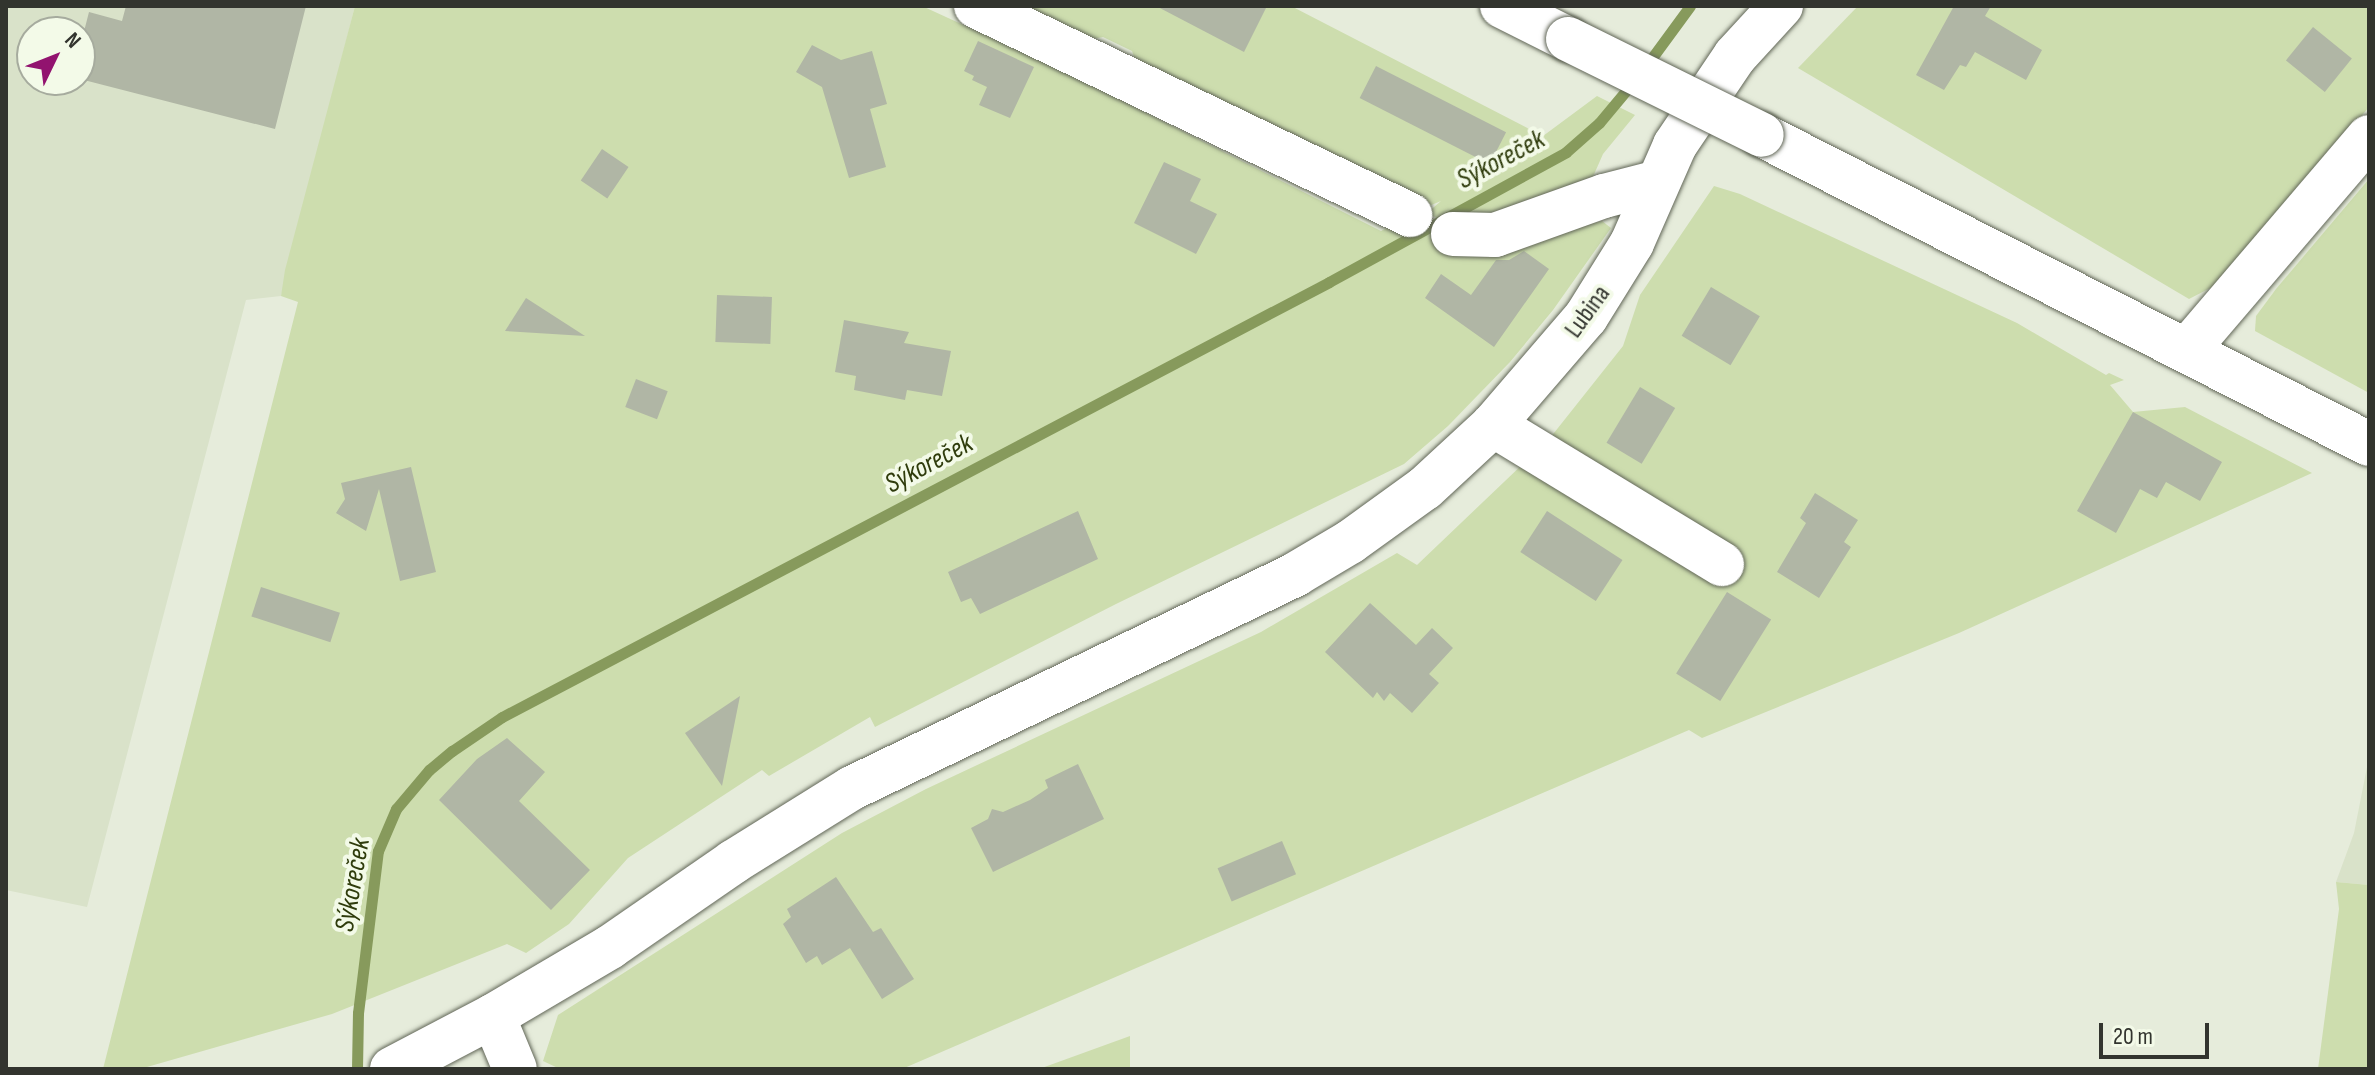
<!DOCTYPE html>
<meta charset="utf-8">
<style>
body{margin:0}
#map{position:relative;width:2375px;height:1075px;overflow:hidden;background:#e6ecdb;font-family:"Sofia Sans Condensed",sans-serif}
div>[style]{position:absolute}
[style*='--x']{left:calc(var(--x)*1px);top:calc(var(--y)*1px);width:calc(var(--w)*1px);rotate:calc(var(--a)*1deg)}
.built>*{inset:0;background:#d9e2c9}
.green>*{inset:0;background:#cdddae}
.stream>*{height:11px;margin:-5.5px;padding:0 5.5px;transform-origin:5.5px;border-radius:5.5px;background:#879a5c}
.building>*{inset:0;background:#b0b6a5;transform-origin:0 0}
.roads{filter:drop-shadow(0 0 2px #616657) drop-shadow(0 0 2px #616657)}
.street>*{height:44px;margin:-22px;padding:0 22px;transform-origin:22px;border-radius:22px;background:#fff}
.secondary>*{height:44px;margin:-22px;padding:0 22px;transform-origin:22px;border-radius:22px;background:#fff}
.bridges{filter:drop-shadow(0 0 2px #616657) drop-shadow(0 0 2px #616657)}
.secondary-bridge>*{height:44px;margin:-22px;padding:0 22px;transform-origin:22px;border-radius:22px;background:#fff}
span{translate:-50% -50%;white-space:nowrap;text-align:center;line-height:1.15;-webkit-text-stroke:8px #f3fae8;paint-order:stroke}
.street-label{font-size:26px;color:#32342e}
.water-label{font-size:28px;color:#2f3c0c;font-style:italic}
.frame{position:absolute;inset:0;border:8px solid #32342e;pointer-events:none}
.north{position:absolute;left:16px;top:16px;width:80px;height:80px;box-sizing:border-box;background:#f3fae8;border:2px solid #a6ab9e;border-radius:50%;rotate:47deg;font-size:22px;font-weight:700;line-height:32px;text-align:center;color:#32342e}
.north::after{content:'';display:block;margin:auto;width:28px;height:36px;background:#92136f;clip-path:polygon(50% 0,100% 100%,50% 72%,0 100%)}
.scale{position:absolute;left:2099px;top:1023px;width:110px;height:36px;box-sizing:border-box;border:4px solid #32342e;border-top:0;padding-left:10px;font-size:24px;line-height:28px;white-space:nowrap;color:#32342e;-webkit-text-stroke:6px #f3fae8;paint-order:stroke}
</style>
<div id="map">
<div class="built">
<div style="clip-path:polygon(evenodd,6px 6px,355px 6px,281px 296px,246px 300px,87px 907px,6px 890px,6px 6px,32px 32px,80px 32px,80px 80px,32px 80px,32px 32px)"></div>
<div style="clip-path:polygon(2369px 757px,2369px 885px,2336px 882px,2354px 833px)"></div>
</div>
<div class="green">
<div style="clip-path:polygon(355px 6px,922px 6px,1055px 67px,1381px 231px,1402px 220px,1449px 239px,1517px 241px,1602px 221px,1611px 228px,1553px 310px,1510px 362px,1448px 426px,1404px 464px,1116px 604px,875px 727px,870px 717px,769px 776px,762px 770px,628px 858px,569px 924px,526px 953px,507px 944px,332px 1014px,140px 1069px,103px 1069px,298px 302px,281px 296px,285px 270px)"></div>
<div style="clip-path:polygon(1012px 6px,1291px 6px,1543px 136px,1597px 96px,1635px 115px,1603px 154px,1592px 179px,1456px 228px,1427px 213px,1441px 201px,1429px 206px,1137px 65px,1132px 51px,1103px 37px,1088px 40px)"></div>
<div style="clip-path:polygon(1858px 6px,2369px 6px,2369px 107px,2220px 283px,2189px 299px,1798px 68px)"></div>
<div style="clip-path:polygon(2369px 179px,2369px 393px,2255px 331px,2256px 316px,2276px 289px)"></div>
<div style="clip-path:polygon(1714px 186px,1740px 194px,2017px 323px,2106px 375px,2109px 373px,2124px 380px,2110px 385px,2133px 412px,2185px 407px,2312px 473px,1959px 633px,1702px 738px,1689px 730px,902px 1069px,560px 1069px,543px 1061px,558px 1015px,842px 833px,926px 789px,1261px 632px,1397px 553px,1417px 565px,1550px 438px,1623px 346px,1640px 295px)"></div>
<div style="clip-path:polygon(2336px 882px,2369px 885px,2369px 1069px,2318px 1069px,2339px 909px)"></div>
<div style="clip-path:polygon(1130px 1036px,1130px 1069px,1039px 1069px)"></div>
</div>
<div class="stream">
<div style="--x:1646;--y:66;--w:74;--a:-53.7"></div>
<div style="--x:357;--y:1069;--w:56;--a:-89"></div>
<div style="--x:358;--y:1013;--w:163;--a:-83"></div>
<div style="--x:378;--y:851;--w:46;--a:-66.8"></div>
<div style="--x:396;--y:809;--w:51;--a:-49.8"></div>
<div style="--x:429;--y:770;--w:30;--a:-40"></div>
<div style="--x:452;--y:751;--w:60;--a:-34.2"></div>
<div style="--x:502;--y:717;--w:934;--a:-27.74"></div>
<div style="--x:1329;--y:282;--w:270;--a:-28.7"></div>
<div style="--x:1566;--y:152;--w:44;--a:-41.3"></div>
<div style="--x:1599;--y:123;--w:56;--a:-50.1"></div>
</div>
<div class="building">
<div style="clip-path:polygon(126px 6px,306px 6px,275px 129px,80px 79px,80px 47px,89px 12px,122px 21px)"></div>
<div style="clip-path:polygon(1156px 6px,1267px 6px,1244px 52px)"></div>
<div style="clip-path:polygon(1954px 6px,1991px 6px,1985px 16px,2042px 50px,2026px 80px,1975px 52px,1966px 67px,1960px 65px,1944px 90px,1916px 75px)"></div>
<div style="left:2313px;top:27px;width:50px;height:43px;rotate:39deg"></div>
<div style="clip-path:polygon(978px 41px,1034px 67px,1010px 118px,979px 105px,987px 87px,972px 80px,974px 76px,964px 71px)"></div>
<div style="clip-path:polygon(812px 45px,841px 60px,872px 51px,887px 104px,870px 109px,886px 167px,849px 178px,822px 87px,796px 72px)"></div>
<div style="left:1376px;top:66px;width:146px;height:36px;rotate:27deg"></div>
<div style="left:602px;top:149px;width:32px;height:38px;rotate:34deg"></div>
<div style="clip-path:polygon(1164px 162px,1201px 179px,1190px 201px,1217px 214px,1196px 254px,1134px 223px)"></div>
<div style="clip-path:polygon(1524px 251px,1549px 269px,1494px 347px,1425px 298px,1441px 274px,1471px 295px,1496px 260px,1509px 260px)"></div>
<div style="left:1711px;top:287px;width:57px;height:57px;rotate:31deg"></div>
<div style="left:717px;top:295px;width:55px;height:47px;rotate:2deg"></div>
<div style="clip-path:polygon(526px 298px,585px 336px,505px 331px)"></div>
<div style="clip-path:polygon(844px 320px,909px 332px,904px 343px,951px 351px,942px 396px,907px 390px,905px 400px,854px 390px,856px 376px,835px 372px)"></div>
<div style="left:636px;top:379px;width:34px;height:30px;rotate:21deg"></div>
<div style="left:1640px;top:387px;width:41px;height:65px;rotate:31deg"></div>
<div style="clip-path:polygon(2133px 412px,2222px 462px,2200px 501px,2166px 482px,2157px 498px,2140px 489px,2116px 533px,2077px 511px)"></div>
<div style="clip-path:polygon(411px 467px,436px 572px,400px 581px,379px 489px,366px 531px,336px 513px,345px 499px,341px 483px)"></div>
<div style="clip-path:polygon(1815px 493px,1858px 520px,1844px 542px,1851px 547px,1819px 598px,1777px 572px,1806px 523px,1800px 518px)"></div>
<div style="clip-path:polygon(1078px 511px,1098px 559px,980px 614px,971px 598px,961px 602px,948px 572px)"></div>
<div style="left:1547px;top:511px;width:90px;height:49px;rotate:33deg"></div>
<div style="left:261px;top:587px;width:83px;height:31px;rotate:18deg"></div>
<div style="left:1727px;top:592px;width:52px;height:96px;rotate:32deg"></div>
<div style="clip-path:polygon(1370px 603px,1416px 645px,1432px 628px,1453px 648px,1429px 674px,1439px 683px,1412px 713px,1390px 693px,1384px 701px,1377px 692px,1373px 698px,1325px 652px)"></div>
<div style="clip-path:polygon(740px 696px,722px 786px,685px 733px)"></div>
<div style="clip-path:polygon(507px 738px,545px 772px,519px 801px,590px 870px,551px 910px,439px 800px,477px 759px)"></div>
<div style="clip-path:polygon(1078px 764px,1104px 819px,993px 872px,971px 828px,988px 819px,992px 809px,1003px 812px,1030px 800px,1048px 788px,1045px 780px)"></div>
<div style="left:1282px;top:841px;width:36px;height:70px;rotate:67deg"></div>
<div style="clip-path:polygon(836px 877px,873px 932px,881px 928px,914px 979px,882px 999px,850px 948px,822px 965px,817px 956px,806px 963px,783px 924px,791px 917px,787px 909px)"></div>
</div>
<div class="roads">
<div class="street">
<div style="--x:976;--y:6;--w:482;--a:25.7"></div>
<div style="--x:1453;--y:234;--w:42;--a:1.4"></div>
<div style="--x:1495;--y:235;--w:116;--a:-19.7"></div>
<div style="--x:1604;--y:196;--w:56;--a:-14.5"></div>
<div style="--x:2187;--y:350;--w:280;--a:-49.5"></div>
<div style="--x:1493;--y:425;--w:268;--a:31.3"></div>
<div style="--x:493;--y:1016;--w:57;--a:67.5"></div>
<div style="--x:392;--y:1069;--w:114;--a:-27.7"></div>
<div style="--x:493;--y:1016;--w:136;--a:-30.5"></div>
<div style="--x:610;--y:947;--w:150;--a:-34.6"></div>
<div style="--x:733;--y:862;--w:140;--a:-31.9"></div>
<div style="--x:852;--y:788;--w:493;--a:-25.7"></div>
<div style="--x:1296;--y:574;--w:63;--a:-30.7"></div>
<div style="--x:1350;--y:542;--w:92;--a:-35.8"></div>
<div style="--x:1425;--y:488;--w:93;--a:-42.8"></div>
<div style="--x:1493;--y:425;--w:143;--a:-49.3"></div>
<div style="--x:1586;--y:317;--w:87;--a:-58.1"></div>
<div style="--x:1632;--y:243;--w:107;--a:-66.3"></div>
<div style="--x:1675;--y:145;--w:107;--a:-56"></div>
<div style="--x:1735;--y:56;--w:68;--a:-47.4"></div>
</div>
<div class="secondary">
<div style="--x:1502;--y:6;--w:74;--a:26.6"></div>
<div style="--x:1762;--y:135;--w:681;--a:26.98"></div>
</div>
</div>
<div class="bridges">
<div class="secondary-bridge">
<div style="--x:1568;--y:39;--w:216;--a:26.3"></div>
</div>
</div>
<div class="street-label">
<span style="left:1588px;top:312px;rotate:-54deg">Lubina</span>
</div>
<div class="water-label">
<span style="left:1501px;top:160px;rotate:-28deg">Sýkoreček</span>
<span style="left:929px;top:464px;rotate:-28deg">Sýkoreček</span>
<span style="left:353px;top:885px;rotate:-80deg">Sýkoreček</span>
</div>
<div class="frame"></div>
<div class="north">N</div>
<div class="scale">20 m</div>
</div>
